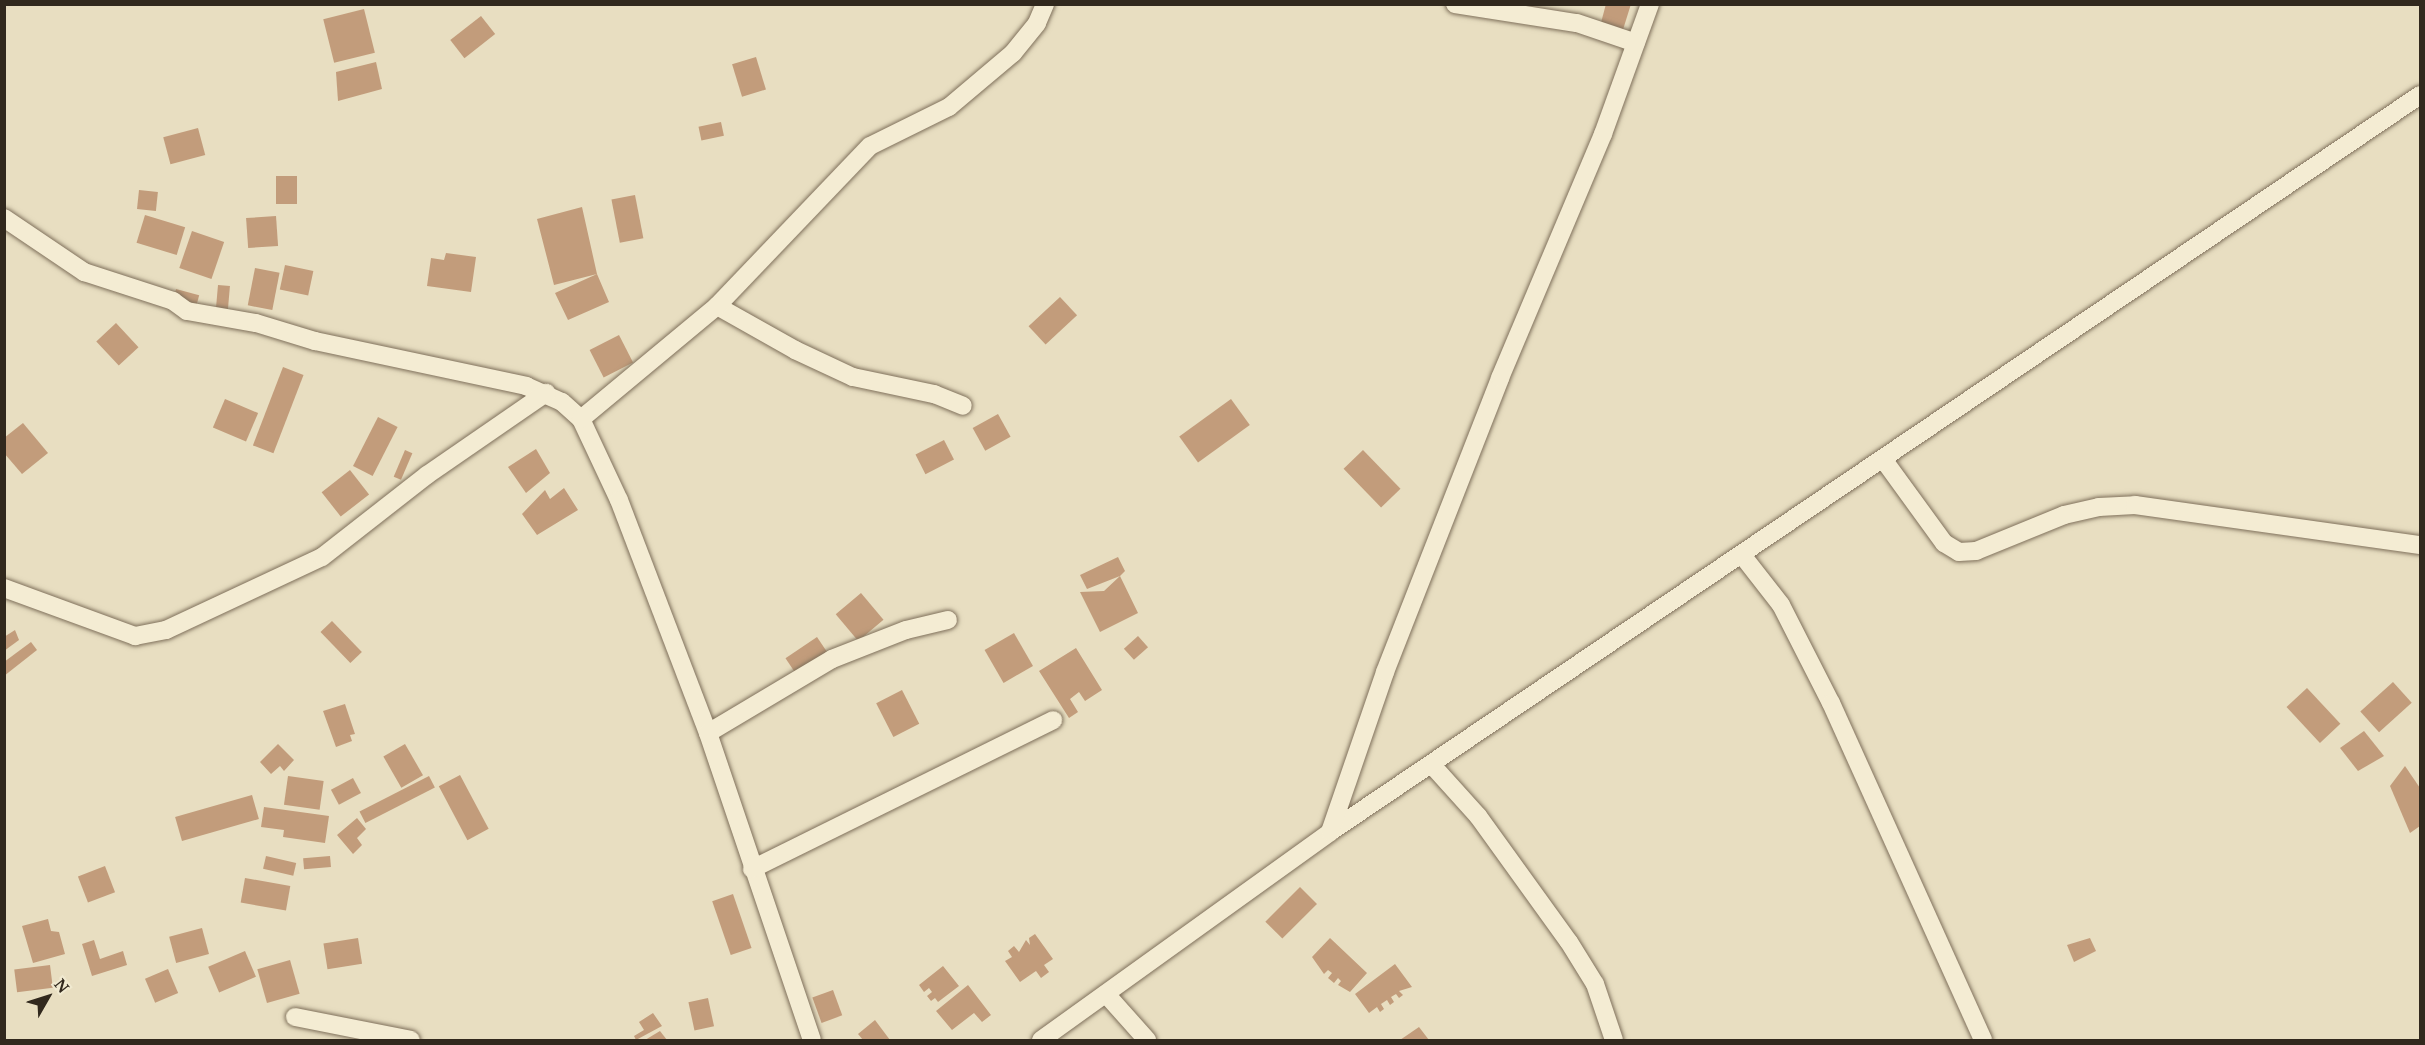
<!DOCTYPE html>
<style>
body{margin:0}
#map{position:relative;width:2425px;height:1045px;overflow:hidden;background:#e8dec1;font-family:"Noto Serif",serif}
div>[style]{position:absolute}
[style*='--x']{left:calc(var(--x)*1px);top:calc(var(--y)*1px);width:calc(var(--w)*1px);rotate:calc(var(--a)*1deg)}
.building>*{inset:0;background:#c29c7b;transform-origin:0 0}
.roads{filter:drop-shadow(0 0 2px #7f705b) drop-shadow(0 0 2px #7f705b)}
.street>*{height:18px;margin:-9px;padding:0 9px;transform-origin:9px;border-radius:9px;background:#f4ecd3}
span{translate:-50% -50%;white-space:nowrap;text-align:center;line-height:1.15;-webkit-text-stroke:4.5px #f0e9d0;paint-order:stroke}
.frame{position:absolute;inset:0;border:6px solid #31281d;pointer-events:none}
.north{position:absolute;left:18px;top:967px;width:60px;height:60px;-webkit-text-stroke:4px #f0e9d0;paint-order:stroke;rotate:51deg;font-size:16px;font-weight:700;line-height:24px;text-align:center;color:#31281d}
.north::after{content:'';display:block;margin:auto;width:21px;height:27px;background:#31281d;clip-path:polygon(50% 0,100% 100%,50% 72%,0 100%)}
</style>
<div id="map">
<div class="building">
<div style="clip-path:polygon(1606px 4px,1631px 4px,1621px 36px,1599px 30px)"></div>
<div style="left:364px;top:9px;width:45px;height:42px;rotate:76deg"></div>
<div style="left:481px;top:16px;width:23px;height:39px;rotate:52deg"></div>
<div style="left:756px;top:57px;width:34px;height:25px;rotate:73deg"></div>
<div style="clip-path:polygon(376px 62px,382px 89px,338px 101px,336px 72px)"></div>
<div style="left:721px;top:122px;width:14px;height:23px;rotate:78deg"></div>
<div style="left:198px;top:128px;width:28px;height:36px;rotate:75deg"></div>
<div style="left:276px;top:176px;width:21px;height:28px"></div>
<div style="left:139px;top:190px;width:19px;height:19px;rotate:6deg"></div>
<div style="left:635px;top:195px;width:44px;height:24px;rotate:79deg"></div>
<div style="clip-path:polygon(582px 207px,597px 274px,609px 302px,568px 320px,555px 293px,597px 274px,554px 285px,537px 219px)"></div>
<div style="left:145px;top:215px;width:42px;height:29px;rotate:17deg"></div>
<div style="left:276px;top:216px;width:30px;height:30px;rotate:86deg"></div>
<div style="left:192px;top:231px;width:34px;height:39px;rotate:19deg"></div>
<div style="clip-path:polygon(446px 253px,476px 257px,471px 292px,427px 286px,431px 258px,444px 260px)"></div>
<div style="left:285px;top:265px;width:29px;height:25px;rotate:12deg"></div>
<div style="left:255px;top:268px;width:25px;height:38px;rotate:11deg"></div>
<div style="left:218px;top:285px;width:12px;height:30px;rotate:5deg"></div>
<div style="left:176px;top:289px;width:24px;height:12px;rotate:15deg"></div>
<div style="left:1060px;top:297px;width:25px;height:43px;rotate:47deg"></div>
<div style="left:116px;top:323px;width:33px;height:27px;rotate:47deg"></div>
<div style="left:619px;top:335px;width:31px;height:33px;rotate:63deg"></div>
<div style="left:283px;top:367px;width:22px;height:84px;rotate:21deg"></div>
<div style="left:225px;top:399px;width:36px;height:31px;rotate:23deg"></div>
<div style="left:1231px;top:399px;width:32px;height:64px;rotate:54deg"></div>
<div style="left:998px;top:414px;width:26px;height:29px;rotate:61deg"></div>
<div style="left:378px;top:417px;width:22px;height:55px;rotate:27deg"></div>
<div style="clip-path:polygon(23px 423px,48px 453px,22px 474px,4px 453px,4px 438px)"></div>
<div style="left:944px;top:440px;width:22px;height:32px;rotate:63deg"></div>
<div style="clip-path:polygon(536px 449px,550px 473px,526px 493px,508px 467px)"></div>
<div style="left:405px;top:450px;width:8px;height:29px;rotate:23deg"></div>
<div style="left:1363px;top:450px;width:54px;height:27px;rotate:46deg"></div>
<div style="left:350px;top:470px;width:31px;height:36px;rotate:52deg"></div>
<div style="clip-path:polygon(564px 488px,578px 510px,537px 535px,522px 514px,545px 490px,550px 499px)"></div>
<div style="clip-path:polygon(1118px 557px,1125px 571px,1120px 576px,1138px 613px,1100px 632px,1080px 592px,1104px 591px,1120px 576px,1087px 589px,1080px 575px)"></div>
<div style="left:861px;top:593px;width:35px;height:33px;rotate:50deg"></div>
<div style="left:332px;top:621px;width:43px;height:16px;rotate:46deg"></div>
<div style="clip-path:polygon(15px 630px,19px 640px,4px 651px,4px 637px)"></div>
<div style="left:1014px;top:633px;width:38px;height:34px;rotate:60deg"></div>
<div style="left:1138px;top:636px;width:15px;height:19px;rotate:48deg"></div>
<div style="left:817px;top:637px;width:27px;height:38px;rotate:56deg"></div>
<div style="clip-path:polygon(31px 642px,37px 650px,4px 676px,4px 662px)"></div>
<div style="clip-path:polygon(1076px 648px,1102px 690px,1085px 701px,1079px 692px,1070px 699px,1078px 712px,1069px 718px,1039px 671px)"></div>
<div style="left:2393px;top:682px;width:28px;height:44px;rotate:48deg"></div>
<div style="left:2307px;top:688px;width:49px;height:28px;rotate:47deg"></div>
<div style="left:902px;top:690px;width:38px;height:29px;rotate:63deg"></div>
<div style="clip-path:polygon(345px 704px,355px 734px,350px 735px,352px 741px,336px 747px,323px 711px)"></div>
<div style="clip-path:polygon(2364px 731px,2384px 756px,2358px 771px,2340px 748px)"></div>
<div style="clip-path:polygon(278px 744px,294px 760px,284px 771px,280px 766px,271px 774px,260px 762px)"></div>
<div style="left:405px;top:744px;width:36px;height:25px;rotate:60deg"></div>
<div style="clip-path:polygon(2405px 766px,2420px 788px,2420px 826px,2410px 833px,2390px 786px)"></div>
<div style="left:460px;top:775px;width:61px;height:24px;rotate:62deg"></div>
<div style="left:288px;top:776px;width:36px;height:29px;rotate:8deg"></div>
<div style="left:429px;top:776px;width:13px;height:78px;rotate:63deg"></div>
<div style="left:353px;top:778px;width:17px;height:25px;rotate:62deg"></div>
<div style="left:252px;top:795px;width:25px;height:80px;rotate:74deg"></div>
<div style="clip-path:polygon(264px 807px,329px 816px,325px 843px,283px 837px,284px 830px,261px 827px)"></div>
<div style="clip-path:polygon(357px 818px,366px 829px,357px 838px,362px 845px,353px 854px,337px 835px)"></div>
<div style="left:266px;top:856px;width:31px;height:13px;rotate:13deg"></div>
<div style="left:330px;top:856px;width:11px;height:27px;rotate:85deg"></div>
<div style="left:105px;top:866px;width:28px;height:29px;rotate:69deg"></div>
<div style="left:245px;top:878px;width:46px;height:25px;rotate:10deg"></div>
<div style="left:1300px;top:887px;width:24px;height:49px;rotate:45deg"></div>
<div style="left:733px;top:894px;width:57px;height:22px;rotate:71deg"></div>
<div style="clip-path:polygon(48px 919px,51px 931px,59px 932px,65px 954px,33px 963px,22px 926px)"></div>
<div style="left:202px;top:928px;width:27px;height:34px;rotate:75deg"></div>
<div style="clip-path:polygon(1035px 934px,1053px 959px,1044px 965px,1049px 972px,1041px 978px,1036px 971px,1020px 982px,1005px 961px,1012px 957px,1008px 951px,1014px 946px,1019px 952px,1026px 940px,1030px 945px,1029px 938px)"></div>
<div style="left:358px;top:938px;width:26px;height:35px;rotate:81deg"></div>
<div style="clip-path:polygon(1330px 938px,1367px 973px,1350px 992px,1338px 985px,1341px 981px,1338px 978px,1334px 983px,1328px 978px,1332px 973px,1328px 970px,1324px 974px,1312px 957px)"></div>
<div style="clip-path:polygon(2090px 938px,2096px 951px,2074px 962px,2067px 945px)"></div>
<div style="clip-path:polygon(94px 940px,100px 959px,123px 951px,127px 965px,92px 976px,82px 944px)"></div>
<div style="left:245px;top:951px;width:28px;height:40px;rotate:67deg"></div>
<div style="left:290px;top:960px;width:35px;height:34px;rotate:74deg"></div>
<div style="clip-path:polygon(1395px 964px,1412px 987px,1399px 991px,1403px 995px,1399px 998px,1396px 994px,1391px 997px,1394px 1002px,1390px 1005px,1387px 1000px,1381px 1004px,1384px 1009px,1380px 1012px,1377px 1007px,1369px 1013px,1355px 994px)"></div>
<div style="left:50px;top:965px;width:23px;height:36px;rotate:83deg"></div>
<div style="clip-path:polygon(943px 966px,959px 986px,938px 1002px,935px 998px,931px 1001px,927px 996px,932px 992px,929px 988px,924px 992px,919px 985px)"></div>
<div style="left:168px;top:969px;width:26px;height:25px;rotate:67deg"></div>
<div style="clip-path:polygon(968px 985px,991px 1015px,982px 1022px,974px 1013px,952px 1030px,936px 1011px)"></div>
<div style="left:833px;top:990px;width:27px;height:22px;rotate:70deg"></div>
<div style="left:708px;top:998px;width:29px;height:20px;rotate:78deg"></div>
<div style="clip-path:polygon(653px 1013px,662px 1026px,636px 1040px,634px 1036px,644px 1030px,639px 1022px)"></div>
<div style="clip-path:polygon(875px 1020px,890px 1040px,863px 1040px,858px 1034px)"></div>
<div style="clip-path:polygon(1419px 1027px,1429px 1040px,1400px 1040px)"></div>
<div style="clip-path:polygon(660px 1031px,667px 1040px,645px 1040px)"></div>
</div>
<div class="roads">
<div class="street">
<div style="--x:1455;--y:4;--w:123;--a:8.9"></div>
<div style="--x:1577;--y:23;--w:62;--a:18.7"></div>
<div style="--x:4;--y:218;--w:97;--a:34"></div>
<div style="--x:84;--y:272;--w:94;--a:18"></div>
<div style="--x:173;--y:301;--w:17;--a:36"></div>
<div style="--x:187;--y:311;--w:70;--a:9.9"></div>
<div style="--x:256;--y:323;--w:62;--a:17"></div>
<div style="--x:315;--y:341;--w:216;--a:12"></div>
<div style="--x:526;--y:386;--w:39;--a:24"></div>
<div style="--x:562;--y:402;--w:25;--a:42"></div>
<div style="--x:581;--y:419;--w:89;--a:64.9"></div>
<div style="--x:619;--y:500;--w:249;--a:69.1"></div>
<div style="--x:708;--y:733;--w:324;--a:71.3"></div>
<div style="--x:717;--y:306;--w:90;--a:29.4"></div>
<div style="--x:795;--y:350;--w:64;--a:25"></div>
<div style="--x:853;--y:377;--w:83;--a:11.9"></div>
<div style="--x:934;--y:394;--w:31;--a:22"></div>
<div style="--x:581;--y:419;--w:177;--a:-39.7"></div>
<div style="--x:717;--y:306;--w:221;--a:-46.3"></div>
<div style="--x:870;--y:146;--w:88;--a:-26.3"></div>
<div style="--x:949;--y:107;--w:84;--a:-40.2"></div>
<div style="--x:1013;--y:53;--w:38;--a:-51"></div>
<div style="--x:1037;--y:23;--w:21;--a:-67"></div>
<div style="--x:1883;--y:459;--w:104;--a:54"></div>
<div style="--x:1944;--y:543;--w:17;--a:31"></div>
<div style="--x:1959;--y:552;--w:17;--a:-3"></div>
<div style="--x:1976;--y:551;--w:95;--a:-22.2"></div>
<div style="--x:2064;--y:515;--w:36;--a:-13"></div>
<div style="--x:2099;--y:507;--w:36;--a:-3"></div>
<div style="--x:2135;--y:505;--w:288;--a:8"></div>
<div style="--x:1742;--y:555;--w:63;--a:52"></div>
<div style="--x:1781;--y:605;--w:110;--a:63"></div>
<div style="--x:1831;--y:703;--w:370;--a:65.7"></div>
<div style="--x:4;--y:588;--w:140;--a:20.1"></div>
<div style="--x:135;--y:636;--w:32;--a:-11"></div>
<div style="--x:166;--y:630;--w:172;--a:-25.1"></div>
<div style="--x:322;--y:557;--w:133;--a:-38"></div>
<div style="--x:427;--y:475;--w:145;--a:-34.6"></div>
<div style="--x:708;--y:733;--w:144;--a:-30.8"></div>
<div style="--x:832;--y:659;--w:79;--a:-21.4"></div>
<div style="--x:906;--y:630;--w:43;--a:-13.4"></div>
<div style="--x:1432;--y:765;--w:69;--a:48"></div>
<div style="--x:1478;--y:816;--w:155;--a:54.2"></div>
<div style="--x:1569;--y:942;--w:49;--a:58.2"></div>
<div style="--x:1595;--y:984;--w:59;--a:71.3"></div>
<div style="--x:1330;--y:832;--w:1316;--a:-34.06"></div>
<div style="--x:752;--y:869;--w:336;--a:-26.3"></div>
<div style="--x:1106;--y:994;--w:62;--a:48.3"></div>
<div style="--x:295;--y:1017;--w:118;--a:11.2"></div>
<div style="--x:1041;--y:1040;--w:356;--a:-35.7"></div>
<div style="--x:1330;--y:832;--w:169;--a:-71"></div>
<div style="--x:1385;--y:672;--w:316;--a:-68.6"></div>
<div style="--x:1500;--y:378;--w:265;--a:-67.1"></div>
<div style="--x:1603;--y:134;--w:138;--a:-70.1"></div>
</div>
</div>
<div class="frame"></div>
<div class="north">N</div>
</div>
